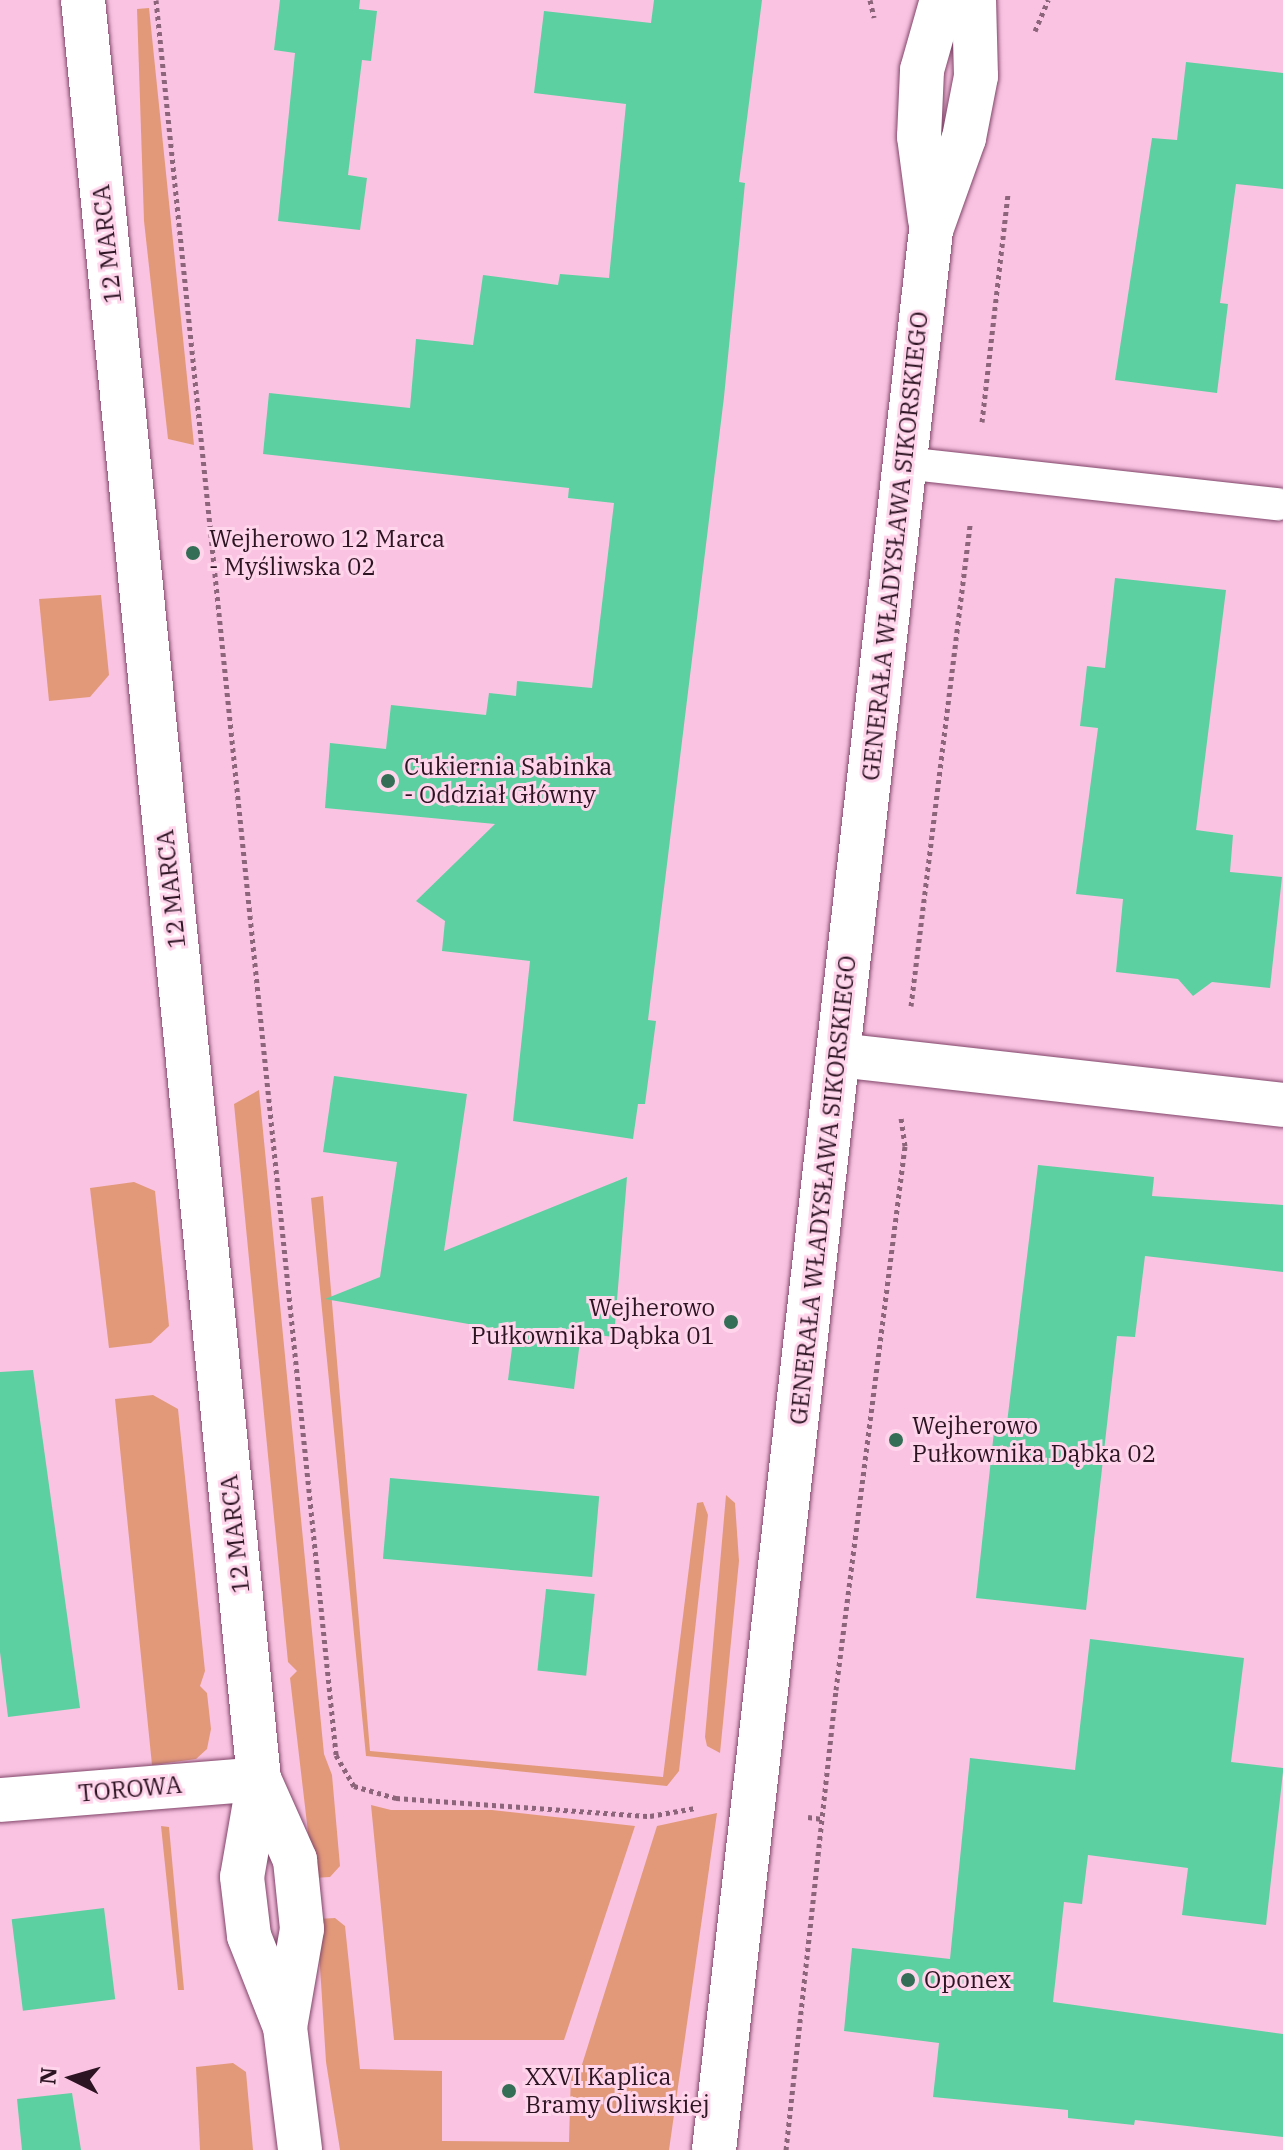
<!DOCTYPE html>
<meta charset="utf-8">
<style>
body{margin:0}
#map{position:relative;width:1283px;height:2150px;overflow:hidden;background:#fac3e2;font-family:"IBM Plex Serif",serif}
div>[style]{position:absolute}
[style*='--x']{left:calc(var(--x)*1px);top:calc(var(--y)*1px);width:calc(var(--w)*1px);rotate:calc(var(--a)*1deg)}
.green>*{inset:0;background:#e2997a}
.building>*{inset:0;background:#5dd0a1;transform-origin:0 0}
.path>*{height:5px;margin-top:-2.5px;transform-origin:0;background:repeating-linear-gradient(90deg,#8c657b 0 4px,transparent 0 8px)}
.roads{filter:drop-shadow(0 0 2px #81466a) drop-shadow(0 0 2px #81466a)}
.service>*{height:32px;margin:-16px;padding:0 16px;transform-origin:16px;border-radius:16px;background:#fff}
.minor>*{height:44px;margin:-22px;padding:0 22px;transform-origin:22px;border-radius:22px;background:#fff}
.tertiary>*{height:44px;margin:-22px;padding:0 22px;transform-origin:22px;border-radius:22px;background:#fff}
.dots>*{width:22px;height:22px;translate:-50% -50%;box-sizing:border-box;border:4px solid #ffd5ec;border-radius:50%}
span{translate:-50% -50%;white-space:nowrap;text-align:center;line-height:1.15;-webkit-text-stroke:6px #ffd5ec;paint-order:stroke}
.street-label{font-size:24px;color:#2d1423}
.poi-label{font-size:24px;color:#2d1423}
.left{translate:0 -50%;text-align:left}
.right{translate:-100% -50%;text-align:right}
.north{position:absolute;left:32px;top:2038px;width:80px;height:80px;-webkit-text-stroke:6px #ffd5ec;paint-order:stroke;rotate:275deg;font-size:22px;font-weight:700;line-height:32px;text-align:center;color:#2d1423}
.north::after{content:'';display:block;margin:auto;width:28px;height:36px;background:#2d1423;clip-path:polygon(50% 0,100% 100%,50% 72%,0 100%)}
</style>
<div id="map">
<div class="green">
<div style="clip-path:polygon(149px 8px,194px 445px,168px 439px,144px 221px,137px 9px)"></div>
<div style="clip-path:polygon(101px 595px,109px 675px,90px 697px,49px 701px,39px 599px)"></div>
<div style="clip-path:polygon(259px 1090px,324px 1754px,332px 1775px,340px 1866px,330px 1877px,314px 1878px,311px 1858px,290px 1678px,297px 1671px,288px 1662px,234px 1104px)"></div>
<div style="clip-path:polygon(134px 1182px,155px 1191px,169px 1326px,151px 1343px,109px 1348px,90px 1188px)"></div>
<div style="clip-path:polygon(323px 1196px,370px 1751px,663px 1777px,697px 1503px,703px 1502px,708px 1515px,679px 1771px,667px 1786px,366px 1756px,311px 1198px)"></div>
<div style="clip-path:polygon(153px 1395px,178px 1409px,205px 1671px,200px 1686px,207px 1693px,211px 1729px,207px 1749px,196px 1759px,152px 1765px,115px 1399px)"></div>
<div style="clip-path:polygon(726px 1495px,735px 1503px,739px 1561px,720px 1753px,707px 1746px,705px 1737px)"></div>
<div style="clip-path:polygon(371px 1805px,391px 1810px,492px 1810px,635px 1826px,564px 2040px,394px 2040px)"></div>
<div style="clip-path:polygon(717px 1813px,669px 2150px,340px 2150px,326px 2062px,317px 1919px,335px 1918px,345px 1926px,360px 2069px,442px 2071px,442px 2141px,569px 2142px,571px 2071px,580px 2071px,657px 1826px)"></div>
<div style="clip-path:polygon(161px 1826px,169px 1827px,184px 1990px,178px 1990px)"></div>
<div style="clip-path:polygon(233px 2063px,246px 2072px,253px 2150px,200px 2150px,196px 2067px)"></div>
</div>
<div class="building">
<div style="clip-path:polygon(280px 0,360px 0,359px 9px,377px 11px,371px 61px,362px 60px,348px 175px,367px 178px,360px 230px,278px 221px,295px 53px,274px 50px)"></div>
<div style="clip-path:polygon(654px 0,762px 0,739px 182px,745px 183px,724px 397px,648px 1020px,656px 1021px,645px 1104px,638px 1104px,633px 1139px,513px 1121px,530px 961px,442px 951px,445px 921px,416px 901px,495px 824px,325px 808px,330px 743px,386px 749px,391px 705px,486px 715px,489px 693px,516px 696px,517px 681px,592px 688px,614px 503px,568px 498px,569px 488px,263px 454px,269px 393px,410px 408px,416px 339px,473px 345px,483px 275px,558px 285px,560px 274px,609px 278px,626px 104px,534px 93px,544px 11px,651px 23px)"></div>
<div style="clip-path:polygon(1186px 62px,1283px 73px,1283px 189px,1236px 184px,1220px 303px,1228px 304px,1217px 393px,1115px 380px,1152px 138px,1177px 140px)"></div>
<div style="clip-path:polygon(1115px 578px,1226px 590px,1196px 830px,1233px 835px,1230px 872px,1282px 877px,1270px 988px,1212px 982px,1193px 996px,1178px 979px,1116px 972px,1123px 899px,1076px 894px,1098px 728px,1080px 726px,1087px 666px,1105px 668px)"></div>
<div style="clip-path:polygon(334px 1076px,467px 1094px,444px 1251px,627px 1177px,614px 1337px,581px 1333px,574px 1389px,508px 1380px,514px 1332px,325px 1299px,380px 1277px,397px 1162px,323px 1152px)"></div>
<div style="clip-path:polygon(1038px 1165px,1154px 1177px,1152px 1196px,1283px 1205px,1283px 1272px,1145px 1256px,1135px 1337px,1117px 1336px,1086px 1610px,976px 1598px,995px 1422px,1007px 1423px)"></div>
<div style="clip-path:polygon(33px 1370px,80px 1708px,8px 1717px,0 1652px,0 1372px)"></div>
<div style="left:390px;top:1478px;width:210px;height:81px;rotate:5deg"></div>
<div style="left:546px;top:1589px;width:49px;height:82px;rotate:6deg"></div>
<div style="clip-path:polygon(1090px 1639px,1244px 1658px,1231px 1762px,1283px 1768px,1283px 1772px,1266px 1925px,1182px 1915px,1188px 1868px,1088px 1855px,1082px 1904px,1064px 1902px,1053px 2002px,1283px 2034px,1283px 2137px,1135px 2120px,1134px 2125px,1068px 2118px,1068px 2110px,933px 2097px,939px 2043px,844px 2031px,852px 1948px,950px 1959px,970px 1758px,1075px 1770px)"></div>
<div style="left:104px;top:1908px;width:92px;height:93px;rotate:83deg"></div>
<div style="clip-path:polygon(72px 2093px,81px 2150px,22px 2150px,17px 2099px)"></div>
</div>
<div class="path">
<div style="--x:156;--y:0;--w:1764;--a:84.14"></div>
<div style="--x:336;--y:1755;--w:36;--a:60"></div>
<div style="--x:354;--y:1786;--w:44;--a:15.9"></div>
<div style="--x:396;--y:1798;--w:255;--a:4.1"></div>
<div style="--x:650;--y:1816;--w:46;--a:-10.1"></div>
<div style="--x:870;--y:0;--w:18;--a:77"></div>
<div style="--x:1035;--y:31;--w:34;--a:-67"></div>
<div style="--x:982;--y:422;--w:229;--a:-83.5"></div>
<div style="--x:911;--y:1006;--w:487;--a:-83"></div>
<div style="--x:808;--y:1817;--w:14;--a:8"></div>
<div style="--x:786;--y:2150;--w:463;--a:-83.8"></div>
<div style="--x:836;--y:1690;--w:548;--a:-82.77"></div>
<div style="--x:905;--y:1146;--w:28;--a:-98"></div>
</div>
<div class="roads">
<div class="service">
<div style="--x:904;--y:463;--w:376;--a:6.3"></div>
</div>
<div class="minor">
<div style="--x:839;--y:1055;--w:447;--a:6.4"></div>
<div style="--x:0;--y:1800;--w:260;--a:-4.6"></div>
</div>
<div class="tertiary">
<div style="--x:83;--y:0;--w:1788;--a:84.35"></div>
<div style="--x:259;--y:1779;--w:99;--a:99.8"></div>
<div style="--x:242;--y:1877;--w:59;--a:83.2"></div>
<div style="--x:249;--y:1936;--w:98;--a:68.4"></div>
<div style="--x:285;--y:2027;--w:124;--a:83"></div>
<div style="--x:930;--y:220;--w:84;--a:-97.5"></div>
<div style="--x:919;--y:137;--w:67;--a:-87.4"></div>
<div style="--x:922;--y:70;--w:73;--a:-74.1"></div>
<div style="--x:259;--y:1779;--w:89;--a:66"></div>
<div style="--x:295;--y:1860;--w:69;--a:84.2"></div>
<div style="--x:302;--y:1929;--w:99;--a:99.8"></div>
<div style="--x:714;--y:2150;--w:1932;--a:-83.55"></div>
<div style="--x:931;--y:230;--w:98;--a:-70.3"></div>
<div style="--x:964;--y:138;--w:63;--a:-79"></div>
<div style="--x:976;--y:76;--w:76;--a:-91.5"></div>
</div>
</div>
<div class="dots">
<div style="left:193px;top:553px;background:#356e56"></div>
<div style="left:388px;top:781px;background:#356e56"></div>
<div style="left:731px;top:1322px;background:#356e56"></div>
<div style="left:896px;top:1440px;background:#356e56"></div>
<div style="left:908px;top:1980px;background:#356e56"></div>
<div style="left:509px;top:2091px;background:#356e56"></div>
</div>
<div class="street-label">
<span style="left:107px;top:244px;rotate:-96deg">12 MARCA</span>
<span style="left:895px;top:546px;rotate:-84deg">GENERAŁA WŁADYSŁAWA SIKORSKIEGO</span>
<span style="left:171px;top:889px;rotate:-96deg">12 MARCA</span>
<span style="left:823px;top:1190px;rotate:-84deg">GENERAŁA WŁADYSŁAWA SIKORSKIEGO</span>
<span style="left:235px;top:1534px;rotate:-96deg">12 MARCA</span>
<span style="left:130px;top:1789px;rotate:-5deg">TOROWA</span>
</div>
<div class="poi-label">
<span class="left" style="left:209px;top:553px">Wejherowo 12 Marca<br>- Myśliwska 02</span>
<span class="left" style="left:404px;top:781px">Cukiernia Sabinka<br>- Oddział Główny</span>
<span class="right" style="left:715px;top:1322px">Wejherowo<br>Pułkownika Dąbka 01</span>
<span class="left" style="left:912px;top:1440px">Wejherowo<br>Pułkownika Dąbka 02</span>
<span class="left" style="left:924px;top:1980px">Oponex</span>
<span class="left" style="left:525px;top:2091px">XXVI Kaplica<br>Bramy Oliwskiej</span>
</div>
<div class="north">N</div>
</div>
